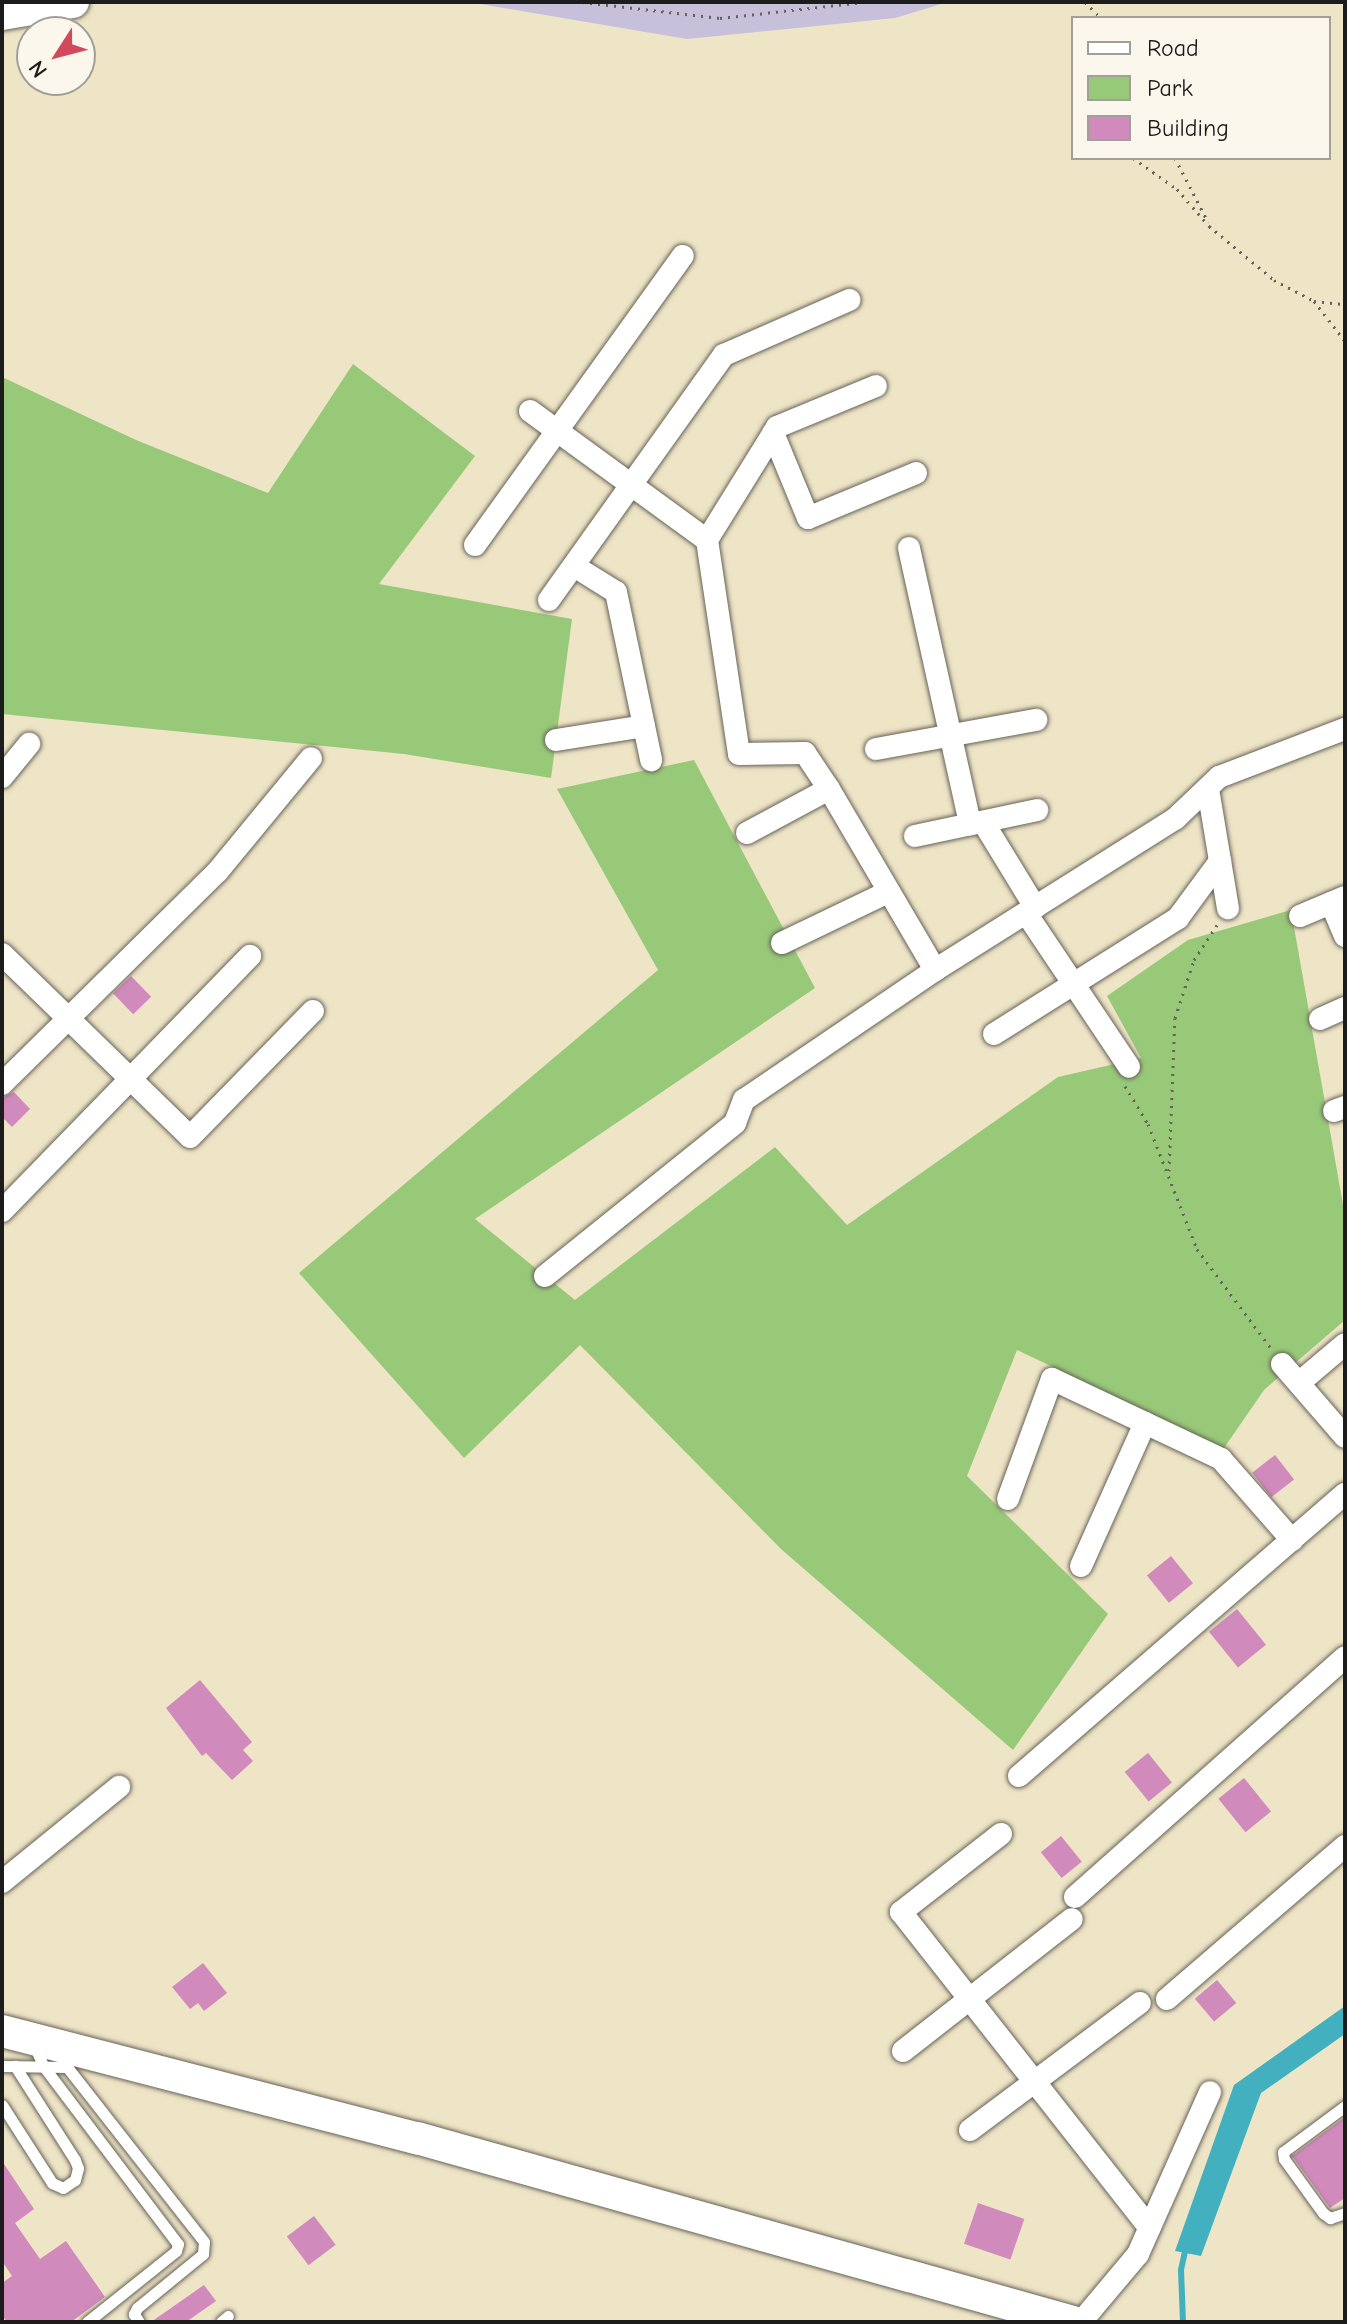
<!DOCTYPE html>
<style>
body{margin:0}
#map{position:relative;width:1347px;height:2324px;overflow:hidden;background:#eee4c6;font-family:"Comic Neue",sans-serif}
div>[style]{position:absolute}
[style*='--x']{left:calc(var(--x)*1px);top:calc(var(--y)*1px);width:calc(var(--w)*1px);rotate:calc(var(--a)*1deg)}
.industrial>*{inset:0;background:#c6c0da}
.green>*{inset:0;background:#98c979}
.water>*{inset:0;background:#43b0bf}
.stream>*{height:6px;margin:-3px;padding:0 3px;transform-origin:3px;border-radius:3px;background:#43b0bf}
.building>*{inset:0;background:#d08bbc;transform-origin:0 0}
.path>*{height:3px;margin-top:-1.5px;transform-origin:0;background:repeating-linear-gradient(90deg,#666258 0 2px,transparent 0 8px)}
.roads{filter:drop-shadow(0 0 2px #666258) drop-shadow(0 0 2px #666258)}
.lane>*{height:11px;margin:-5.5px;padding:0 5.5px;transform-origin:5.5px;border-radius:5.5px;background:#fff}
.street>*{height:22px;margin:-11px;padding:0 11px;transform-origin:11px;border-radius:11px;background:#fff}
.secondary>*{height:32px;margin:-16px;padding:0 16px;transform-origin:16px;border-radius:16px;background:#fff}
span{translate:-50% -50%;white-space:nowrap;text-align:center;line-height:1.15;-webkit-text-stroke:7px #fbf7ec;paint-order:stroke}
.frame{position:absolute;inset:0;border:4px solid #1c1c1c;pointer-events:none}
.legend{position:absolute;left:1071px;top:16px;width:260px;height:144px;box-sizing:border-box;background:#fbf7ec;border:2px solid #a29f99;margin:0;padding:10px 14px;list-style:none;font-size:24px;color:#1c1c1c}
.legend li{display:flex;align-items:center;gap:16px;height:40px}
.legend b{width:40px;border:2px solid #a29f99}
.north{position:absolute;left:16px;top:16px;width:80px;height:80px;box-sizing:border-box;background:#fbf7ec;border:2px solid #a29f99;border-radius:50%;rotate:234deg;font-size:22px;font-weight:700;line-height:32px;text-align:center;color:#1c1c1c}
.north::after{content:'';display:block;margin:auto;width:28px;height:36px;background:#d1495b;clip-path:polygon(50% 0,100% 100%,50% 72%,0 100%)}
</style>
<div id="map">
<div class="industrial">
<div style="clip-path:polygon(468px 2px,948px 2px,895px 18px,687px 39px)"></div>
</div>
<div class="green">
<div style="clip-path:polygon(353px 364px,475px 456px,379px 584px,572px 619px,551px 778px,404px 754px,2px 714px,2px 377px,136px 440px,268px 493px)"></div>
<div style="clip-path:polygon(694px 760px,815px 988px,475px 1219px,575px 1300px,775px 1147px,847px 1225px,1058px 1077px,1141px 1058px,1107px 996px,1188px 940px,1291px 910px,1345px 1216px,1345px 1320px,1264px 1390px,1224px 1448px,1017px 1350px,967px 1476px,1108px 1614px,1013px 1750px,781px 1549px,580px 1345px,464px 1458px,299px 1273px,658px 970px,557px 789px)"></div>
</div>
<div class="water">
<div style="clip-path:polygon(1345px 2006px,1345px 2034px,1261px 2093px,1201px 2256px,1175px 2251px,1234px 2085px)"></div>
</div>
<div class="stream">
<div style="--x:1183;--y:2322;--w:52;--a:-92.2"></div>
<div style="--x:1181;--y:2270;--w:25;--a:-78"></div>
</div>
<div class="building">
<div style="left:131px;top:976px;width:29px;height:25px;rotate:46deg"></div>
<div style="clip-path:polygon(14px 1092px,30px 1109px,12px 1127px,2px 1117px,2px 1098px)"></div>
<div style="left:1275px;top:1455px;width:31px;height:29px;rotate:52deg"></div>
<div style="left:1171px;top:1556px;width:35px;height:31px;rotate:51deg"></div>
<div style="left:1237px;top:1609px;width:46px;height:36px;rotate:51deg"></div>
<div style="clip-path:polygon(200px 1680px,252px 1742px,243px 1750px,253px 1761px,232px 1780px,206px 1753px,202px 1756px,166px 1708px)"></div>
<div style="left:1148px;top:1753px;width:38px;height:30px;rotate:51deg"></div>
<div style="left:1244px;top:1778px;width:43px;height:33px;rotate:51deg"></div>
<div style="left:1061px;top:1836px;width:33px;height:26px;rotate:51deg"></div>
<div style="clip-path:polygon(203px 1963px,227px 1993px,204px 2011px,198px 2003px,190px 2009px,172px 1987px)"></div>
<div style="left:1217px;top:1980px;width:30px;height:29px;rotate:50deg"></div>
<div style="clip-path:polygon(1345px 2117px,1345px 2198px,1330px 2208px,1292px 2156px)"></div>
<div style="clip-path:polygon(2px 2161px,34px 2209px,15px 2223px,40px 2259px,66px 2241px,105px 2297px,71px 2322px,7px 2322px,2px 2315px,2px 2283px,12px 2276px,2px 2261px)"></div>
<div style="left:978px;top:2203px;width:49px;height:43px;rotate:19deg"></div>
<div style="left:314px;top:2216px;width:36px;height:34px;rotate:53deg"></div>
<div style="clip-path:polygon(204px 2285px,216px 2301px,186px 2322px,151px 2322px)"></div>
</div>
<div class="path">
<div style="--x:582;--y:2;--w:139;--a:6.6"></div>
<div style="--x:720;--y:18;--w:145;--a:-6.3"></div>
<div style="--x:1085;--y:2;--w:23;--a:45"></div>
<div style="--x:1133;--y:158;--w:54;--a:35.2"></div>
<div style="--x:1177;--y:189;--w:49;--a:49.1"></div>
<div style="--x:1209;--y:226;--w:85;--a:39.7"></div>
<div style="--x:1274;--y:280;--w:45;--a:27.7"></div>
<div style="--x:1314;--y:301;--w:51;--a:52.2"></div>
<div style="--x:1175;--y:158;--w:72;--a:62.7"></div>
<div style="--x:1314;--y:301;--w:31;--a:6"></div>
<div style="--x:1125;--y:1086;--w:44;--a:58.8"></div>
<div style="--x:1148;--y:1124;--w:134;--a:68.6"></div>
<div style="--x:1197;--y:1249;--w:122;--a:53.3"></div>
<div style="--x:1169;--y:1171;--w:153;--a:-87.8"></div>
<div style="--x:1175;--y:1018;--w:61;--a:-71.9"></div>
<div style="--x:1194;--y:960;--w:42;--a:-56.7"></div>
</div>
<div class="roads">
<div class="lane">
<div style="--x:34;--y:2045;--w:24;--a:66"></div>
<div style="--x:44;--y:2067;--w:222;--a:52.9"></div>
<div style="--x:178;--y:2244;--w:7;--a:106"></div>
<div style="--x:176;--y:2251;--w:114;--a:141.4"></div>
<div style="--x:61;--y:2050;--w:18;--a:71"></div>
<div style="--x:67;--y:2067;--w:222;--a:51.9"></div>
<div style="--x:204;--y:2242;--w:12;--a:95"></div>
<div style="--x:203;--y:2254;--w:85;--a:140.7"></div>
<div style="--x:137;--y:2308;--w:7;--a:117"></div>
<div style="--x:134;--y:2314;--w:9;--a:58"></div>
<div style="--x:2;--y:2066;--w:65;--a:0.9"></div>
<div style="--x:2;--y:2105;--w:93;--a:57.3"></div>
<div style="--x:52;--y:2183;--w:12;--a:24"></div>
<div style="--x:63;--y:2188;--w:14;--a:-34"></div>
<div style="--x:75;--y:2180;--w:12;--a:-76"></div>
<div style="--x:78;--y:2168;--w:9;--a:-111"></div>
<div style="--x:75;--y:2160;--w:112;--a:-122.6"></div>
<div style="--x:1345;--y:2106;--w:77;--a:143.4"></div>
<div style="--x:1283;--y:2152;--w:7;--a:82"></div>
<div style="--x:1284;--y:2159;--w:67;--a:54.2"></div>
<div style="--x:1323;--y:2213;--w:9;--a:36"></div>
<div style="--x:1330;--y:2218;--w:16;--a:-18"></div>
<div style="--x:221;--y:2322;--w:9;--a:-41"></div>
</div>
<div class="street">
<div style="--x:530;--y:411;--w:219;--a:36.1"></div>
<div style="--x:707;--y:540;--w:216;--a:81.5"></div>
<div style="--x:739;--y:754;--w:66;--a:-0.9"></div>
<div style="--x:805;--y:753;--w:43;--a:56.3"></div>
<div style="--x:773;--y:433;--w:92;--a:67.6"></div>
<div style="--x:808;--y:518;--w:117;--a:-22.6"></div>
<div style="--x:707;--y:540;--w:133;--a:-58.2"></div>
<div style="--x:777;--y:427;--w:107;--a:-22.5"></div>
<div style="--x:475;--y:545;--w:356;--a:-54.3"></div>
<div style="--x:909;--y:548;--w:283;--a:77.5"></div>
<div style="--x:574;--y:566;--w:49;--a:31.8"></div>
<div style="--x:616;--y:592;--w:172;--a:78.2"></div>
<div style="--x:549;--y:600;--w:301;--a:-54.5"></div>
<div style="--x:724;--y:355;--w:137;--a:-23.7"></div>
<div style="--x:556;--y:740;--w:89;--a:-9"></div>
<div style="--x:876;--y:749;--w:163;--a:-10.3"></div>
<div style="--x:2;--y:777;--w:43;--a:-50.7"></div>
<div style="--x:1208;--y:789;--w:121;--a:80.5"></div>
<div style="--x:983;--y:822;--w:100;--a:58.5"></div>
<div style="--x:747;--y:833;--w:93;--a:-28.2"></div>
<div style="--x:829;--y:789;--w:210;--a:59.6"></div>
<div style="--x:915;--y:836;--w:125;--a:-12"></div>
<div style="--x:1331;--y:903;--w:36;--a:67"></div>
<div style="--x:1026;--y:913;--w:185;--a:56.2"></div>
<div style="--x:1300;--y:916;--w:49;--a:-22.9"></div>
<div style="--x:782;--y:943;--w:118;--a:-25.7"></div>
<div style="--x:2;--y:954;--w:262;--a:44.2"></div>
<div style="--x:190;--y:1137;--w:176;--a:-45.7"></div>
<div style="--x:1320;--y:1019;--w:27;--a:-24"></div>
<div style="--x:994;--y:1034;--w:218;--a:-32.2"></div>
<div style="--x:1178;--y:918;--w:71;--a:-53.6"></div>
<div style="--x:2;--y:1084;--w:303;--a:-44.6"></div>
<div style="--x:218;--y:871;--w:146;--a:-50.5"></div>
<div style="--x:1334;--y:1111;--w:12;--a:-20"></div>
<div style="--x:2;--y:1211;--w:356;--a:-45.8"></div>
<div style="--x:545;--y:1276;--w:244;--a:-38.8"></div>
<div style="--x:735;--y:1123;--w:25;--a:-69"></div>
<div style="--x:744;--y:1100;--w:231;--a:-34.2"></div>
<div style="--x:935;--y:970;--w:284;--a:-32.2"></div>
<div style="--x:1175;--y:819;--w:61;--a:-43.7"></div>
<div style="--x:1219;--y:777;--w:135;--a:-20.9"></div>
<div style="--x:1282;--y:1364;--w:96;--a:49.2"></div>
<div style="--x:1299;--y:1383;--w:60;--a:-40.3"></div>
<div style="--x:1008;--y:1499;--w:128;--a:-69.9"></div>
<div style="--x:1052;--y:1379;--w:187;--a:25.3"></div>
<div style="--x:1221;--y:1459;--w:108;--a:48.8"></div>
<div style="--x:1081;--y:1566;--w:157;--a:-65.9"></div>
<div style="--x:1019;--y:1776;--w:431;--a:-40.9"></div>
<div style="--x:1001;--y:1834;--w:127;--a:142"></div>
<div style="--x:901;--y:1912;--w:402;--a:51.8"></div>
<div style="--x:2;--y:1882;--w:151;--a:-39.1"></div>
<div style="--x:1075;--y:1897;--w:361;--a:-41.6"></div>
<div style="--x:1167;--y:1999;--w:235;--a:-40.7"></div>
<div style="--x:903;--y:2051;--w:214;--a:-38"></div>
<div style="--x:970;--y:2130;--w:212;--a:-36.8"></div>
<div style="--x:1081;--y:2322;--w:89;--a:-50"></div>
<div style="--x:1138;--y:2254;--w:177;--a:-66"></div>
</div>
<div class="secondary">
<div style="--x:2;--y:14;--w:72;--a:-9.6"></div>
<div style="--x:2;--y:2031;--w:429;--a:14.5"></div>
<div style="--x:417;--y:2138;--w:681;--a:15.67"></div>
</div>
</div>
<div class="frame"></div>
<ul class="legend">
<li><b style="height:10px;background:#fff"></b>Road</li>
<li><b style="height:22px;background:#98c979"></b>Park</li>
<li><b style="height:22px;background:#d08bbc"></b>Building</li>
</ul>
<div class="north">N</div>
</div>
